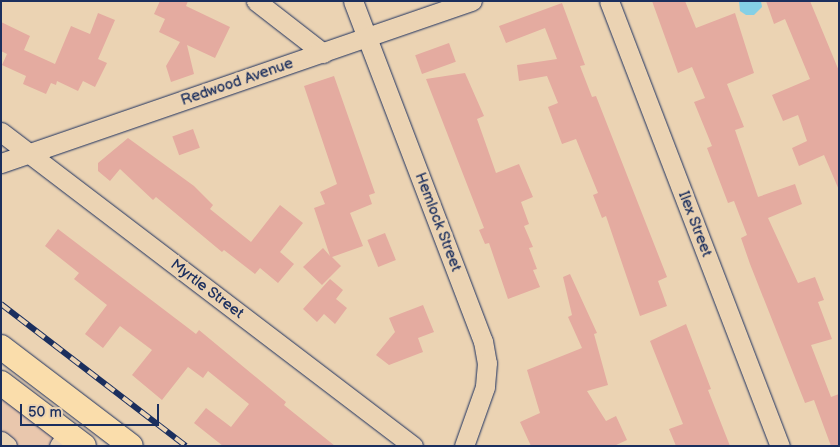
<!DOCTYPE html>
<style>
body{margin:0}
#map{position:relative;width:840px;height:447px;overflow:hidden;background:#ebd3b3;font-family:"Balsamiq Sans",sans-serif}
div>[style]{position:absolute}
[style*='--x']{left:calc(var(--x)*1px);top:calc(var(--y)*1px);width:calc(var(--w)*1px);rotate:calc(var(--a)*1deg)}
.built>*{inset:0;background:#e9c7ad}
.water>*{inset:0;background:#85d0e5}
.building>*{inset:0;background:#e4aba0;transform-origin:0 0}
.roads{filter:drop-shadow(0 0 1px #1b2f5e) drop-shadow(0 0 1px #1b2f5e)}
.minor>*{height:19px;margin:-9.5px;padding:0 9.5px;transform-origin:9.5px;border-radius:9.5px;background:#ebd3b3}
.major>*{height:24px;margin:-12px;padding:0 12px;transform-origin:12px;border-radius:12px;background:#faddab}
.rail>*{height:5.5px;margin-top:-2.75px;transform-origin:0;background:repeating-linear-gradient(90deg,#ebd3b3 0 11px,#1b2f5e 0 22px);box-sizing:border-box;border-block:1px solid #1b2f5e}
span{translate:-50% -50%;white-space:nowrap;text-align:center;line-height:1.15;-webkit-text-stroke:5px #ebd3b3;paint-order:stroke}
.street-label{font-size:15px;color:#1b2f5e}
.frame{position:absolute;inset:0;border:2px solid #1b2f5e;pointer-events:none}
.scale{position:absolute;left:20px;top:404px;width:139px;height:22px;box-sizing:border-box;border:2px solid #1b2f5e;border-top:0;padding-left:6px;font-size:15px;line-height:18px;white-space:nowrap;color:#1b2f5e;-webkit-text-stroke:4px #ebd3b3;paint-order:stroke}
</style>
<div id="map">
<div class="built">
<div style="clip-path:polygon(1px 396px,67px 446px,1px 446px)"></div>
</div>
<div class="water">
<div style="clip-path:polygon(739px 1px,761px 1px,762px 7px,754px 15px,746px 15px,740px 11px)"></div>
</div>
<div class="building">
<div style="clip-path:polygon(160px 1px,188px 1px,186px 6px,230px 27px,215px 58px,187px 45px,194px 74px,171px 82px,166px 66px,180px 42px,159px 32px,165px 19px,154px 14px)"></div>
<div style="clip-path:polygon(652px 1px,685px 1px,696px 28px,735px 13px,754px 73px,727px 84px,744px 127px,735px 130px,758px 197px,795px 184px,802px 204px,768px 218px,798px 283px,815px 277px,824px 300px,818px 302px,832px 339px,811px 345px,831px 397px,839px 394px,839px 446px,831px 446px,814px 400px,805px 403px,750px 264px,741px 238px,747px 235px,734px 201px,728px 203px,707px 148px,712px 146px,694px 102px,705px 98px,692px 67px,678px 73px)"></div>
<div style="clip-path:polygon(766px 1px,810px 1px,839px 71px,839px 190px,824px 155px,799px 166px,792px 148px,807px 141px,798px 115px,783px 121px,772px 95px,810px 79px,785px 19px,774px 24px)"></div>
<div style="clip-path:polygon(562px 3px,585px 65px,580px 66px,592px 97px,596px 96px,667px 277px,658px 281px,667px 306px,640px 316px,606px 216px,602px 218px,593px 195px,598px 193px,576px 139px,562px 144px,548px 107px,558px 103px,547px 76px,519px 81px,517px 65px,557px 59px,545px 28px,506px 43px,499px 26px)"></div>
<div style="clip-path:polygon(98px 13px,115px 20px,98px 59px,107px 63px,95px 87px,83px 81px,78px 91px,57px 81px,56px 85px,51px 83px,46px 94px,23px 84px,26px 76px,2px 65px,7px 54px,1px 51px,1px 22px,30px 36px,24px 50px,55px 64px,71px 26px,90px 34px)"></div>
<div style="left:449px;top:43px;width:20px;height:36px;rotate:70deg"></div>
<div style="clip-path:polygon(465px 73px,484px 116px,477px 119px,496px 173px,519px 164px,533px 197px,521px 202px,529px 224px,524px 226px,533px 247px,529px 248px,537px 269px,533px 270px,540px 287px,508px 299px,489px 243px,485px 244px,479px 230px,484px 228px,426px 79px)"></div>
<div style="clip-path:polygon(334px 76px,375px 193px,369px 195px,372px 204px,350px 213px,363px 246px,332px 257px,341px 266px,322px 285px,303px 267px,323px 248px,330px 256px,314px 208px,325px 204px,320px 192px,337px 184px,304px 86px)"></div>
<div style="left:193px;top:129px;width:20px;height:22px;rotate:70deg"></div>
<div style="clip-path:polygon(128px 138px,194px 186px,213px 205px,210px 209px,251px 242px,280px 205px,303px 223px,280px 252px,294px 264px,278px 283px,260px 268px,255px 274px,224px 250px,222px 252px,156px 197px,153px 200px,120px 169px,110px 181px,98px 171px,98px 163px)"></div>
<div style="clip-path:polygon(58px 229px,196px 334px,199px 330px,286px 402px,284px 405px,335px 446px,223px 446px,194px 423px,206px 408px,231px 427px,249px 404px,208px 371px,203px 378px,188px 367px,162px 400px,132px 375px,152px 350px,120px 326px,103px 348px,85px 334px,107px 305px,74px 279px,79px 273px,45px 246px)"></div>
<div style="left:385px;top:233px;width:29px;height:19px;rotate:68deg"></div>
<div style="clip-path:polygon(570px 274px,597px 333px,594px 334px,608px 385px,587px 391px,606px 421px,616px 416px,627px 440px,614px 446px,531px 446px,520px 422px,540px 413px,527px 370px,582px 348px,568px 317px,572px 315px,563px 277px)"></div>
<div style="clip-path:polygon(330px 279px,343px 290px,336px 299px,347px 308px,335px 324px,324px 314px,317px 322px,303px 309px)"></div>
<div style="clip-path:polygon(423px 305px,434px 332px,418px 338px,423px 352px,389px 365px,376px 355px,395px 332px,389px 318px)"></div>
<div style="clip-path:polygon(686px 324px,711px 389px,708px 390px,730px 446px,676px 446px,669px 429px,683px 424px,650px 341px)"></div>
</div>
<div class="roads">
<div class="minor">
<div style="--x:256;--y:1;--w:85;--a:37.8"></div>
<div style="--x:353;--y:1;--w:364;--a:69.1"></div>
<div style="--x:483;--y:341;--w:22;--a:80"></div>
<div style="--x:487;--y:363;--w:24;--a:95"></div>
<div style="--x:485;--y:387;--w:63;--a:109.6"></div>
<div style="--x:609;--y:1;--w:477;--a:69"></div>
<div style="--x:1;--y:132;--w:518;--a:37.31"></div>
<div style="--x:1;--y:163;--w:498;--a:-19"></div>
<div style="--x:1;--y:441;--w:8;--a:40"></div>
<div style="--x:59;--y:446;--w:15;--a:-53"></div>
</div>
<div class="major">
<div style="--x:1;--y:347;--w:163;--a:37.3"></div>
<div style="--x:1;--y:383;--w:104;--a:37.2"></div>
</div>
</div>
<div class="rail">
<div style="--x:1;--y:304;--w:233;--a:37.5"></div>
</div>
<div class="street-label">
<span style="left:237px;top:82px;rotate:-19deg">Redwood Avenue</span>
<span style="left:438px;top:222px;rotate:69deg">Hemlock Street</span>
<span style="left:695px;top:224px;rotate:69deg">Ilex Street</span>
<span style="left:207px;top:289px;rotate:37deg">Myrtle Street</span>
</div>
<div class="frame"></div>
<div class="scale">50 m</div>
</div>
